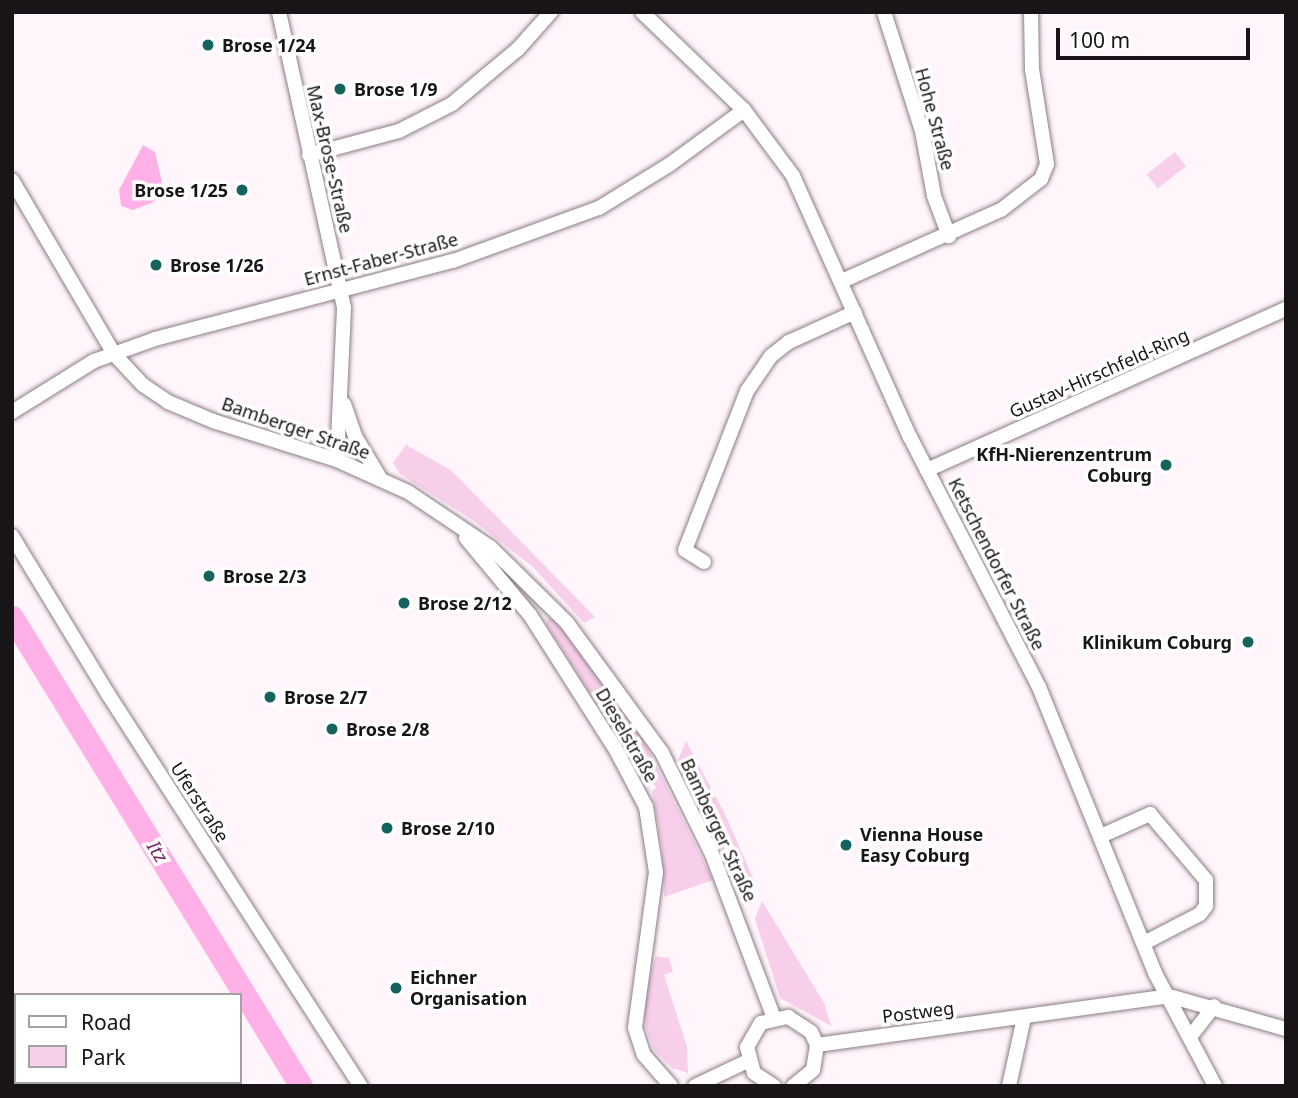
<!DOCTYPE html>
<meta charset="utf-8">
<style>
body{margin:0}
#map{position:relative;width:1298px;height:1098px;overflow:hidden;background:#fff5fb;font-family:"Noto Sans",sans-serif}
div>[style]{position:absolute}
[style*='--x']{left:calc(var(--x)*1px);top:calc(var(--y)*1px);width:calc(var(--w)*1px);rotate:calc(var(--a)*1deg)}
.green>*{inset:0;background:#f8cfea;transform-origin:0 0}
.water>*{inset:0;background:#feb0e7}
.river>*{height:23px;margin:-11.5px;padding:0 11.5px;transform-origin:11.5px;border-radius:11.5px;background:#feb0e7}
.roads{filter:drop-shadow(0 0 2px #8b7d86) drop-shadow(0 0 2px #8b7d86)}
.minor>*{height:14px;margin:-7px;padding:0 7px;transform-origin:7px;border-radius:7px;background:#fff}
.dots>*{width:19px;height:19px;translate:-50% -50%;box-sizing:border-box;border:4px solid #fff;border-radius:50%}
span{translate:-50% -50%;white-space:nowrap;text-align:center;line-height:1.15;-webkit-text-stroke:7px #fff;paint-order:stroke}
.poi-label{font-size:18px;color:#191417;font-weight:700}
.left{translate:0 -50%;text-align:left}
.right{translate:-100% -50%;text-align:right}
.street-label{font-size:18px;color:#191417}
.water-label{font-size:19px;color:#7a2266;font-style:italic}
.frame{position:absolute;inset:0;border:14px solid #191417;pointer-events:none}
.legend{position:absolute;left:14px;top:993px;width:228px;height:91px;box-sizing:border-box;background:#fff;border:2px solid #a3a1a2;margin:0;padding:9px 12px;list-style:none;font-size:21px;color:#191417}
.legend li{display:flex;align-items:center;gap:14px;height:35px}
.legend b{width:35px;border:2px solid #a3a1a2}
.scale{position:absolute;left:1056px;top:28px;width:194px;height:32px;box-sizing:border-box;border:4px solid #191417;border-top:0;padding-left:9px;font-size:21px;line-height:24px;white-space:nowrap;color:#191417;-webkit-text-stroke:5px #fff;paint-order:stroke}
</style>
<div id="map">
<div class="green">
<div style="left:1175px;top:152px;width:18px;height:36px;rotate:52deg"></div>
<div style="clip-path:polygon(406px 445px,451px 470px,595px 617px,584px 623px,533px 567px,474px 521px,400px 474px,393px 463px)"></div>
<div style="clip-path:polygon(548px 618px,554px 619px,592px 664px,634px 721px,713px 880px,664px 897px,662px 847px,652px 791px,656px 788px,648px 774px,639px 771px,546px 623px)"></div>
<div style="clip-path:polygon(686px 741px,724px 812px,756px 885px,745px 894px,677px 763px)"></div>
<div style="clip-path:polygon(762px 901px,824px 1003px,831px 1026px,780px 998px,755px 919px)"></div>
<div style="clip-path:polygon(656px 956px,669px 958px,673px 972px,664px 975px,687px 1047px,688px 1073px,672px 1068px,654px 1050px,646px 1028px,642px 1003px)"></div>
</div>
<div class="water">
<div style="clip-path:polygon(143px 145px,155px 152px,162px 182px,154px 202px,133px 210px,121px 206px,119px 190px)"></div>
</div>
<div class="river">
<div style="--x:12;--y:617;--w:551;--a:58.36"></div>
</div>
<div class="roads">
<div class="minor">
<div style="--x:279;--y:12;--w:303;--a:77.6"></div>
<div style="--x:344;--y:308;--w:152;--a:92.6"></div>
<div style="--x:642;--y:12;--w:141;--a:43.9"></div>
<div style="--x:744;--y:110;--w:82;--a:53.4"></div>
<div style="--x:793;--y:176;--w:286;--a:65.9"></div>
<div style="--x:910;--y:437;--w:281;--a:62.7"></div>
<div style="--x:1039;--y:687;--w:309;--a:67.9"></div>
<div style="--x:1155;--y:973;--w:128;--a:62"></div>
<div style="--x:884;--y:12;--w:125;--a:72.3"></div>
<div style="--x:922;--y:131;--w:66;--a:79.5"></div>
<div style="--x:934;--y:196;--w:43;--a:69.4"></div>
<div style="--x:309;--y:155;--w:93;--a:-14.9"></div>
<div style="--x:399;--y:131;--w:59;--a:-27"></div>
<div style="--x:452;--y:104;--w:86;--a:-39.8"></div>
<div style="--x:518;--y:49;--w:50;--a:-48.3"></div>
<div style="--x:12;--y:180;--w:202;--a:59.6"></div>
<div style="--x:114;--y:354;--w:42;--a:46.9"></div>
<div style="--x:143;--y:385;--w:30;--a:34"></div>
<div style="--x:168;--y:402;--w:49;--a:22.9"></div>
<div style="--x:213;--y:421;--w:130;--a:17.5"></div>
<div style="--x:337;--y:460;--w:78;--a:24.3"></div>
<div style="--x:408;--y:492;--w:99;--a:33.9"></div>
<div style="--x:490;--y:547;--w:108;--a:44.6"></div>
<div style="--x:567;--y:623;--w:161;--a:53.8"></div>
<div style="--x:662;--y:753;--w:113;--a:63.7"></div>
<div style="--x:712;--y:854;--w:175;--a:69.3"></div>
<div style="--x:842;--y:281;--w:174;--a:-24.1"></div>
<div style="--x:1001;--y:210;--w:51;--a:-37.8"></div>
<div style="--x:1041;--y:179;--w:16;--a:-68"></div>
<div style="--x:1047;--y:164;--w:96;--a:-99"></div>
<div style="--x:1032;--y:69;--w:57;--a:-91"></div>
<div style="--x:344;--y:404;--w:34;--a:71"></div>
<div style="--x:355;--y:436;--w:49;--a:59.2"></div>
<div style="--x:12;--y:412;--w:97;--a:-31.9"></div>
<div style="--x:94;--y:361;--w:65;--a:-19.8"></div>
<div style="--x:155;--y:339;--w:308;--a:-14.7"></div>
<div style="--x:453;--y:261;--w:155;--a:-20"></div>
<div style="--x:599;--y:208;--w:82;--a:-31.6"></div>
<div style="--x:669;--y:165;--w:93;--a:-36.3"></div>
<div style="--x:927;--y:470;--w:393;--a:-24.2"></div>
<div style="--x:12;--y:536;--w:185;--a:58.7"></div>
<div style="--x:108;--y:694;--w:467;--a:57.2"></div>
<div style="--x:466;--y:538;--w:100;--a:50.3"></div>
<div style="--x:530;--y:615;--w:160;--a:57.5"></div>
<div style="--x:616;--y:750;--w:64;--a:62.2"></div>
<div style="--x:646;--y:807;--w:66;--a:81.3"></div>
<div style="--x:656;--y:872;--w:157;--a:97.7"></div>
<div style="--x:635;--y:1028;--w:28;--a:72"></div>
<div style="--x:644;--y:1055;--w:41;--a:48.9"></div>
<div style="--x:704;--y:562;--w:22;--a:-148"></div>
<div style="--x:685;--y:550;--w:171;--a:-68.7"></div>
<div style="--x:747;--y:391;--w:42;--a:-55.6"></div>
<div style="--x:771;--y:356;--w:23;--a:-38"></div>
<div style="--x:789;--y:342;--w:72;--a:-24.4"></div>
<div style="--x:1101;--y:836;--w:54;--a:-24.2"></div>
<div style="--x:1150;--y:814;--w:87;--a:49.7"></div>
<div style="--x:1206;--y:880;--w:26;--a:90"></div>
<div style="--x:1206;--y:906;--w:10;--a:127"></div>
<div style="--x:1200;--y:914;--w:63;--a:152.6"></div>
<div style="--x:1190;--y:1037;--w:39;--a:-52"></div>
<div style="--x:817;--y:1045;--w:355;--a:-7.9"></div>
<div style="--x:1169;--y:996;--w:122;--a:15.8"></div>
<div style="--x:695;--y:1086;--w:59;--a:-25.3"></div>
<div style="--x:774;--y:1086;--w:24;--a:-147"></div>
<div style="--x:754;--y:1073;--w:27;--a:-105"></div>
<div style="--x:747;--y:1047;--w:28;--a:-60"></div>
<div style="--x:761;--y:1023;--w:28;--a:-13"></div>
<div style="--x:788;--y:1017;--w:27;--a:33"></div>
<div style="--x:811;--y:1032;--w:14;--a:65"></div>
<div style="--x:817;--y:1045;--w:25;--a:99"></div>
<div style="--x:813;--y:1070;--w:26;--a:141"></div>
<div style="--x:1009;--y:1086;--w:70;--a:-77.6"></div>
</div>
</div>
<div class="dots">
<div style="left:208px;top:45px;background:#15635e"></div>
<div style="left:340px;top:89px;background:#15635e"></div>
<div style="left:242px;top:190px;background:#15635e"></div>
<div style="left:156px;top:265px;background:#15635e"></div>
<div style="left:1166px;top:465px;background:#15635e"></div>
<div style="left:209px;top:576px;background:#15635e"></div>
<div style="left:404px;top:603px;background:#15635e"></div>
<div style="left:1248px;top:642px;background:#15635e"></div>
<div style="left:270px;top:697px;background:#15635e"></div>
<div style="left:332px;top:729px;background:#15635e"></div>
<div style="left:387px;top:828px;background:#15635e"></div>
<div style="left:846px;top:845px;background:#15635e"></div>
<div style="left:396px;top:988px;background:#15635e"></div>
</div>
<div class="poi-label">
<span class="left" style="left:222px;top:45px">Brose 1/24</span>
<span class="left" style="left:354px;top:89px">Brose 1/9</span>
<span class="right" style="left:228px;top:190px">Brose 1/25</span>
<span class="left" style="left:170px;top:265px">Brose 1/26</span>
<span class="right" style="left:1152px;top:465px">KfH-Nierenzentrum<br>Coburg</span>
<span class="left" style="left:223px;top:576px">Brose 2/3</span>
<span class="left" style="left:418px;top:603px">Brose 2/12</span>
<span class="right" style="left:1232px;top:642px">Klinikum Coburg</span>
<span class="left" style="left:284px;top:697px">Brose 2/7</span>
<span class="left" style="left:346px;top:729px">Brose 2/8</span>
<span class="left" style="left:401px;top:828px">Brose 2/10</span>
<span class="left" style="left:860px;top:845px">Vienna House<br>Easy Coburg</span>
<span class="left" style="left:410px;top:988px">Eichner<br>Organisation</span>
</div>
<div class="street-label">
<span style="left:935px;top:119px;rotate:75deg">Hohe Straße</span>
<span style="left:330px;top:159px;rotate:77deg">Max-Brose-Straße</span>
<span style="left:381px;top:259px;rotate:-15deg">Ernst-Faber-Straße</span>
<span style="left:1099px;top:373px;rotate:-24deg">Gustav-Hirschfeld-Ring</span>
<span style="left:296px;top:428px;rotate:19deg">Bamberger Straße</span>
<span style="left:997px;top:564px;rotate:63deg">Ketschendorfer Straße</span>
<span style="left:627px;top:735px;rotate:60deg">Dieselstraße</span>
<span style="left:200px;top:802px;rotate:57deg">Uferstraße</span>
<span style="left:719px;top:830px;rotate:65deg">Bamberger Straße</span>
<span style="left:918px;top:1012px;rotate:-7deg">Postweg</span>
</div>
<div class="water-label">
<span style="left:157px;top:852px;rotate:58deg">Itz</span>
</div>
<div class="frame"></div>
<ul class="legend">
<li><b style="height:9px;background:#fff"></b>Road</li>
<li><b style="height:19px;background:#f8cfea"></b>Park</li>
</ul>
<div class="scale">100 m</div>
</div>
